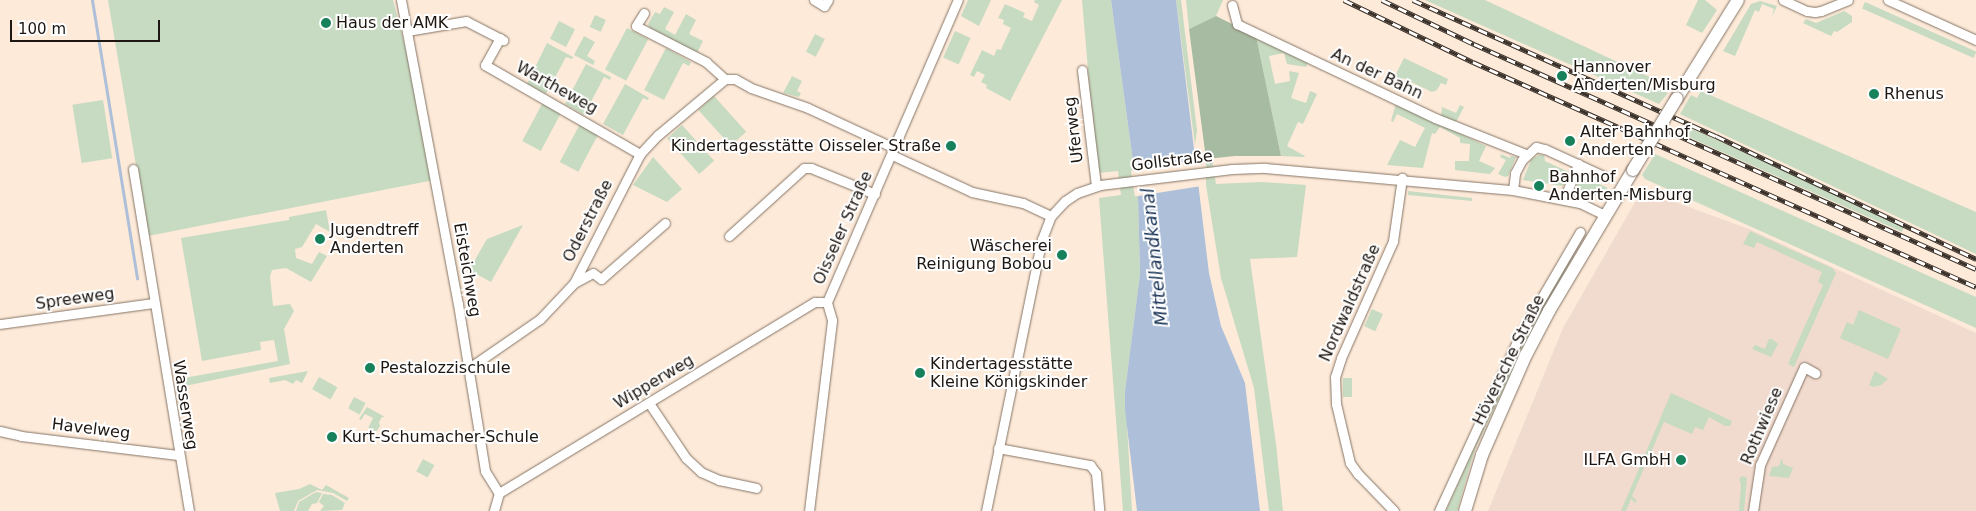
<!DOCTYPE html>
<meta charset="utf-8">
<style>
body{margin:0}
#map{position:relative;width:1976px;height:511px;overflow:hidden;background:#fdead9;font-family:"DejaVu Sans",sans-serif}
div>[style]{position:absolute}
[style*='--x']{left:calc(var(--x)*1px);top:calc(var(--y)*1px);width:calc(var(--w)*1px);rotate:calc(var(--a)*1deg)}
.industrial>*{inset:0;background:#f1dbce}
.green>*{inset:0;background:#c6dbc1;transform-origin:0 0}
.forest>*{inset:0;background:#a7bba2}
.water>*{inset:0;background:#aec0d9}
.pier>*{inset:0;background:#fdead9;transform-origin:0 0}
.stream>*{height:3px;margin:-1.5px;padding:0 1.5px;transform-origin:1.5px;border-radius:1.5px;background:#aec0d9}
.roads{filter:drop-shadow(0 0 1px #857465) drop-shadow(0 0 1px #857465)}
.street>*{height:9px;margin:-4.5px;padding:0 4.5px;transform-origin:4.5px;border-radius:4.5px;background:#fff}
.secondary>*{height:12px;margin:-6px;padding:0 6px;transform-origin:6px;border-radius:6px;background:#fff}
.rail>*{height:5px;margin-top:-2.5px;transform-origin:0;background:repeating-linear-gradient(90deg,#fff 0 9px,#3a312a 0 18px);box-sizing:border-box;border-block:1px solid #3a312a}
.bridges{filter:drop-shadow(0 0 1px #857465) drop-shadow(0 0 1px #857465)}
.secondary-bridge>*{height:12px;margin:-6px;padding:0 6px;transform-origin:6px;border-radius:6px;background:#fff}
.dots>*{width:14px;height:14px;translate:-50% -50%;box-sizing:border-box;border:2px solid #fff;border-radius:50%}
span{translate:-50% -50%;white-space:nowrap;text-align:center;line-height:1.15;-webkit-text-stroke:4px #fff;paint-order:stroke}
.poi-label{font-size:16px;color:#1d1611}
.left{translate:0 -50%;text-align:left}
.right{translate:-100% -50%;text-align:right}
.street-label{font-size:16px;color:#1d1611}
.water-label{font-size:18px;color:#183255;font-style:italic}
.scale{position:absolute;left:10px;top:20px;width:150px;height:22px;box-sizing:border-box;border:2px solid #1d1611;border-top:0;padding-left:6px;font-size:15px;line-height:18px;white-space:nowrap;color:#1d1611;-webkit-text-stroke:4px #fff;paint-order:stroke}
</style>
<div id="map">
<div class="industrial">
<div style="clip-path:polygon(1642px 190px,1749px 229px,1976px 333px,1976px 511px,1488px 511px,1563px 328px)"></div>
</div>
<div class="green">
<div style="clip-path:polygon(108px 0,393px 0,413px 77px,434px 180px,148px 236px)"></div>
<div style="clip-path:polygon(968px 0,991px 0,979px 26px,961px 16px)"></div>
<div style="clip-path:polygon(1035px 0,1062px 0,1010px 101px,986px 88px,987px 85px,981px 82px,985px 75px,977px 71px,974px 77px,970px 75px,982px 50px,994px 56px,997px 49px,1001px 50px,1003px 45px,1011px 28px,1003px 24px,1004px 20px,998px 18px,1005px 4px,1025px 13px,1023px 17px,1032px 21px,1039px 5px,1034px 2px)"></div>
<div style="clip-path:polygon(1082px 0,1111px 0,1138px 198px,1140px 274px,1125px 391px,1132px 511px,1123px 511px,1099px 198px,1121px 195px,1118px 171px,1097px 173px)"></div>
<div style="clip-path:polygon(1176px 0,1181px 0,1197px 130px,1195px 145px)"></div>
<div style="clip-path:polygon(1186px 0,1223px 0,1216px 16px,1189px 29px)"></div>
<div style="clip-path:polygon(1425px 0,1485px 0,1654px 79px,1653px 86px,1668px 93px,1659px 104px)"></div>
<div style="clip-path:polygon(1698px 0,1705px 0,1717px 10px,1702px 33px,1686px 25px)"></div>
<div style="clip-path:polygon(1760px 1px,1777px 6px,1772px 17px,1774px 9px,1762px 4px,1759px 12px,1755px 10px,1735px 56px,1723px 51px,1751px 4px)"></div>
<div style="left:1865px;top:2px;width:122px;height:7px;rotate:24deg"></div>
<div style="clip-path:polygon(664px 7px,674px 12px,665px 29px,675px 35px,686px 14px,696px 20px,689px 34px,703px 41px,697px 53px,650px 28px,648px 24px,655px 12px,660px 14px)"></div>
<div style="clip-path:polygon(1844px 11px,1852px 16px,1852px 22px,1837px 32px,1834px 31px,1831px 36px,1803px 23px,1806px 19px,1816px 23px)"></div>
<div style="left:595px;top:15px;width:12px;height:13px;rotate:24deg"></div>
<div style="left:559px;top:21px;width:18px;height:20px;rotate:27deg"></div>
<div style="left:627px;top:28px;width:24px;height:47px;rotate:28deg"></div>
<div style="left:955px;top:31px;width:17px;height:29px;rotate:24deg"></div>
<div style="left:815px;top:34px;width:11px;height:20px;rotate:27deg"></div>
<div style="clip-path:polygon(584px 36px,595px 42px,587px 56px,595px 61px,593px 65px,574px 55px)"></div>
<div style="clip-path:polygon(1256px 36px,1309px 61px,1306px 67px,1287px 64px,1284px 53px,1269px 56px,1275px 84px,1290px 81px,1289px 71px,1299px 73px,1291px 98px,1306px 103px,1310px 91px,1317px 94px,1303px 124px,1298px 122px,1287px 146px,1305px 156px,1304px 157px,1281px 156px)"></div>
<div style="clip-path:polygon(547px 43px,573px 57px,572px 59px,566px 57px,546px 94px,527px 84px)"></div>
<div style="clip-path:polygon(666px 48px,691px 62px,689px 66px,683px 63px,664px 100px,644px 90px)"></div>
<div style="clip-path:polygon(1404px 58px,1448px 79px,1446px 85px,1441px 83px,1437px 90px,1432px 92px,1403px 78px,1401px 81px,1394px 78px)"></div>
<div style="clip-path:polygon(586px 64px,611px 77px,610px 80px,604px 77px,584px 115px,565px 104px)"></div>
<div style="clip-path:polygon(792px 76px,802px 81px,797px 91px,801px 93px,799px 97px,783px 93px)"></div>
<div style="clip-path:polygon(625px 84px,649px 98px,648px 100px,643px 98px,623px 135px,603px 124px)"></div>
<div style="clip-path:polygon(1701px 91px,1976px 212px,1976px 254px,1680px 114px,1691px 95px,1697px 98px)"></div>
<div style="left:714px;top:96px;width:48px;height:21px;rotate:48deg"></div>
<div style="left:103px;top:100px;width:59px;height:31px;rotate:81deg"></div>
<div style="clip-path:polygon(1396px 103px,1486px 146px,1479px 161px,1495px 168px,1490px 174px,1455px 170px,1455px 161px,1469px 161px,1470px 144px,1460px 143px,1460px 138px,1440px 127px,1435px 134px,1432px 133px,1423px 168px,1387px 165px,1400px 140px,1415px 147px,1425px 128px,1397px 114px,1393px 122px,1391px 121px)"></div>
<div style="left:542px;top:104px;width:21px;height:42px;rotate:28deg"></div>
<div style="clip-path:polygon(1460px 105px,1464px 107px,1456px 122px,1441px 117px,1442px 107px,1456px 113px)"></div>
<div style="left:580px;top:124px;width:21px;height:43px;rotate:28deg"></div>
<div style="left:682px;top:125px;width:48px;height:20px;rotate:48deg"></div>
<div style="clip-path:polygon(1690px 128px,1762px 160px,1904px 227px,1902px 232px,1686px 136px)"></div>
<div style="clip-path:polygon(1501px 154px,1510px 158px,1511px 156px,1516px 157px,1508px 176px,1505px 177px,1498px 174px,1506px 160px,1500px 157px)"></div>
<div style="clip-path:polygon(1655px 154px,1976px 297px,1976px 328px,1645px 179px,1642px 175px)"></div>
<div style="clip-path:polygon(1539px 155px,1544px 155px,1545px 161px,1569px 172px,1563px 186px,1523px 180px,1531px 160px)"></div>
<div style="clip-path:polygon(653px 157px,682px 189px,667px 202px,633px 185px)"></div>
<div style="clip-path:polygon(1206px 159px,1212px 159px,1216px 184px,1262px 182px,1306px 185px,1297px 257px,1250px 259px,1276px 444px,1283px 511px,1269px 511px,1254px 388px,1221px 278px,1206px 185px)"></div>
<div style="clip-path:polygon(1581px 176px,1606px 187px,1608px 189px,1597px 196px,1575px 190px)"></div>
<div style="clip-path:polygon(1408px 191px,1472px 198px,1472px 201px,1408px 195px)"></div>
<div style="clip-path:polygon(326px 210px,330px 232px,316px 224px,302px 247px,295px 249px,296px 258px,312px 264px,319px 252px,327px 256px,311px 282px,286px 268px,272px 270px,270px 276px,273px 306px,290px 304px,294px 311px,284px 329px,290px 364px,185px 386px,184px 378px,278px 361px,274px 340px,260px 342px,261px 350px,202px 361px,181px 238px,289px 220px,289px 217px)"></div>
<div style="clip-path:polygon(523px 225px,491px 282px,469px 270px,487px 239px)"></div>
<div style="clip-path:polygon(1750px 231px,1832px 268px,1836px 273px,1794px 367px,1788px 364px,1823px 285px,1818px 282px,1822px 272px,1757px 242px,1754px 248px,1743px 244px)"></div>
<div style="clip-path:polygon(1585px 233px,1584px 237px,1540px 316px,1488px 421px,1475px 449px,1457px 511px,1446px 511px,1522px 341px)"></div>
<div style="left:1372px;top:309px;width:12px;height:19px;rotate:24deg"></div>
<div style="clip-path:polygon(1859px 310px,1901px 329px,1888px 359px,1840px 338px,1847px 322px,1853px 325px)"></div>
<div style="clip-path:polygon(1769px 339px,1772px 339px,1778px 344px,1771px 357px,1752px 349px,1755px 345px,1765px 349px)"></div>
<div style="clip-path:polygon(308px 371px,302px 383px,296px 380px,293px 384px,285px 380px,270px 383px,269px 378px)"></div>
<div style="clip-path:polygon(1875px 371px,1888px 379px,1881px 385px,1873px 387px,1869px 385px)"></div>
<div style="left:319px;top:377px;width:21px;height:14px;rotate:29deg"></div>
<div style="left:1343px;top:378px;width:9px;height:19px"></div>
<div style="clip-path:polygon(1671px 393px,1732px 421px,1730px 426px,1725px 426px,1709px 417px,1703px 430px,1695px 427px,1692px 434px,1664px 422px,1632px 496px,1637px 501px,1635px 503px,1631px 499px,1626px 511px,1621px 511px)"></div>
<div style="left:354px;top:397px;width:13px;height:13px;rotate:27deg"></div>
<div style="clip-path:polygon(367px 407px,385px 417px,382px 417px,379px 422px,380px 426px,376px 432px,368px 428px,373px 418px,365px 414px,361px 420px,359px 419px)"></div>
<div style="clip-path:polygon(1766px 410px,1773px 414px,1760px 443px,1758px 435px)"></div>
<div style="clip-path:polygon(1782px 458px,1783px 464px,1793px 468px,1789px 478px,1769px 476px,1772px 467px,1779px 466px)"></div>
<div style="left:423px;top:459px;width:13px;height:14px;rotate:29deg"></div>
<div style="clip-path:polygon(1742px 476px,1747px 478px,1744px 511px,1739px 511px,1741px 485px,1739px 479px)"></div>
<div style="clip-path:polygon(310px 484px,322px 490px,326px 485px,349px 498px,347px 501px,333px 493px,317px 490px,298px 501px,294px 511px,280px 511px,275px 493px,299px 489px)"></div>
<div style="clip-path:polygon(316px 492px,322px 493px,317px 503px,312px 504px,308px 511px,296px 511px,299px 502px)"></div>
<div style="clip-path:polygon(323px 494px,332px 495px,345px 503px,342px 510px,320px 511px,324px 506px,319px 502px)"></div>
</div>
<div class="forest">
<div style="clip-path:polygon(1216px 16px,1256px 36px,1281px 156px,1235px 156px,1206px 159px,1189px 29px)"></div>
</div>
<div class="water">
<div style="clip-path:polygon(1111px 0,1176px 0,1209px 273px,1221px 326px,1245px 383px,1260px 511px,1137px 511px,1125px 410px,1125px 391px,1140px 274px,1138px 198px)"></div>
</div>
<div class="pier">
<div style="left:1199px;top:160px;width:26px;height:69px;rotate:81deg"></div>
</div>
<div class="stream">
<div style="--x:92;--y:0;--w:282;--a:80.8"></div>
</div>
<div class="roads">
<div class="street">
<div style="--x:401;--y:0;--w:309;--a:79.4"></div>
<div style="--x:458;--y:304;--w:169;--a:80.8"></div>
<div style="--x:485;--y:471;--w:26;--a:58"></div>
<div style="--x:499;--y:493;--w:19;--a:106"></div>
<div style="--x:814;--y:0;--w:12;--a:31"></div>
<div style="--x:824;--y:6;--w:7;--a:-56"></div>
<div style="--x:1783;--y:0;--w:26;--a:25"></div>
<div style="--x:1807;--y:11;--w:8;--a:7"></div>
<div style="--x:1815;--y:12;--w:6;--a:-9"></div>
<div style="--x:1821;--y:11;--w:29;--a:-22"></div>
<div style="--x:1888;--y:0;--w:97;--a:24.4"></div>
<div style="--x:1232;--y:5;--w:20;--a:75"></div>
<div style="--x:1237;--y:24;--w:219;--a:25.4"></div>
<div style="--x:1435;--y:118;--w:98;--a:21.6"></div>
<div style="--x:644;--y:13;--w:15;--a:122"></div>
<div style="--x:636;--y:26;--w:79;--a:27.2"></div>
<div style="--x:706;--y:62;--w:25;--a:42"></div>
<div style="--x:407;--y:31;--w:60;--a:-9.6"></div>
<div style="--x:466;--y:21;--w:42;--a:27.2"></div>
<div style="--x:500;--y:38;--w:31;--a:119"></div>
<div style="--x:485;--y:65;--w:179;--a:29.9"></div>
<div style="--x:1082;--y:70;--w:117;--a:83.1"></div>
<div style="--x:892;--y:155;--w:88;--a:24.8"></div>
<div style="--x:972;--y:192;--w:52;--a:12.2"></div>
<div style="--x:1023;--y:203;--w:31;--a:25"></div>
<div style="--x:133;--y:169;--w:347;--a:80.7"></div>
<div style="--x:1513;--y:190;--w:17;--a:-83"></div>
<div style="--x:1515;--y:173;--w:15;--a:-62"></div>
<div style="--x:1522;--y:160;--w:19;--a:-43"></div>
<div style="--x:1536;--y:147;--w:9;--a:13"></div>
<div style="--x:1545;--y:149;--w:67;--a:24.7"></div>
<div style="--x:1564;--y:199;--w:38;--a:-68"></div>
<div style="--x:729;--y:236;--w:101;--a:-42.2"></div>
<div style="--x:804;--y:168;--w:7;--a:0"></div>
<div style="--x:811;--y:168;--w:69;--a:22.1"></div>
<div style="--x:574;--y:283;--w:21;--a:-28"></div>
<div style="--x:593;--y:273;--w:10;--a:37"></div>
<div style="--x:601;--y:279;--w:85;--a:-41.2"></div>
<div style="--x:827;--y:302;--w:329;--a:-66.6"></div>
<div style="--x:0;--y:324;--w:154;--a:-7.8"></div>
<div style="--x:469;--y:368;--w:86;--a:-34.6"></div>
<div style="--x:540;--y:319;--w:50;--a:-46.6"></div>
<div style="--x:574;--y:283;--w:145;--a:-62.9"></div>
<div style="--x:640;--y:154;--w:26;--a:-47"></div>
<div style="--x:658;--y:135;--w:87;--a:-39.9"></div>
<div style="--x:725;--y:79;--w:10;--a:0"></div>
<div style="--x:735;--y:79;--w:18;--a:29"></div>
<div style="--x:751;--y:88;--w:60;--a:19.3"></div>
<div style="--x:808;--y:108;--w:95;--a:24.9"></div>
<div style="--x:649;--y:403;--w:66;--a:56.1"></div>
<div style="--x:686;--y:458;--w:21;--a:43"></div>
<div style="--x:701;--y:472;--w:20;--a:24"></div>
<div style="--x:719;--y:480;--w:38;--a:12"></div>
<div style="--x:0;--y:431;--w:22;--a:13"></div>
<div style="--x:21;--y:436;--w:158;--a:6.9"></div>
<div style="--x:998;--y:448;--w:94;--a:10.5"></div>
<div style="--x:1090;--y:465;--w:10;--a:53"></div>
<div style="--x:1096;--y:473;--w:38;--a:85"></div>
<div style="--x:499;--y:493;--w:369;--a:-31.2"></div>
<div style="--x:815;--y:302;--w:12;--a:0"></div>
<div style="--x:809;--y:511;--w:192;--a:-83.1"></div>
<div style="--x:832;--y:320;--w:19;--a:-106"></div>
<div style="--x:986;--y:511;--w:278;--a:-78.4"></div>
<div style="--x:1042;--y:239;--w:25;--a:-69"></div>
<div style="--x:1051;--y:216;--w:21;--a:-47"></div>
<div style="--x:1065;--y:201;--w:14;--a:-34"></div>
<div style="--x:1077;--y:193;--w:24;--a:-19"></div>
<div style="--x:1100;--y:185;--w:133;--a:-6.9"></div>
<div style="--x:1232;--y:169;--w:33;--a:-2"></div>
<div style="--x:1265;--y:168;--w:249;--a:5.1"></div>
<div style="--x:1513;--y:190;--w:68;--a:11"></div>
<div style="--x:1580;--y:203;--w:28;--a:26"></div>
<div style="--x:1394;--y:511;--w:52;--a:-134.2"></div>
<div style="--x:1358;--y:474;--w:14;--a:-126"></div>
<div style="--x:1350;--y:463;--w:61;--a:-103.3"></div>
<div style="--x:1336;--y:404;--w:27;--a:-92"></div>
<div style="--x:1335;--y:377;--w:20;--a:-72"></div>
<div style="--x:1341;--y:358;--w:128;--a:-66"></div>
<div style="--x:1393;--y:241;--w:64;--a:-81.9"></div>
<div style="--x:1439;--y:511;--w:196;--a:-65.3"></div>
<div style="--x:1521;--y:333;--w:117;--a:-59.7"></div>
<div style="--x:1753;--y:511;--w:47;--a:-81.3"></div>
<div style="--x:1760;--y:465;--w:107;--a:-65.8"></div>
<div style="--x:1804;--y:367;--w:13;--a:29"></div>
</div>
<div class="secondary">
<div style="--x:1677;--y:98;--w:115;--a:-58.1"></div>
<div style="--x:1465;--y:511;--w:59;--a:-73.1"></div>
<div style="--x:1482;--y:455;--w:109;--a:-66.3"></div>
<div style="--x:1526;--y:355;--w:50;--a:-62.4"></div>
<div style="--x:1549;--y:311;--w:164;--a:-59.2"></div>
</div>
</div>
<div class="rail">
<div style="--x:1344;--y:0;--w:143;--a:25.7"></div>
<div style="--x:1473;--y:62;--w:551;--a:24.1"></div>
<div style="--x:1382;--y:0;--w:102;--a:25.6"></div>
<div style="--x:1474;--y:44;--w:550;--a:24.14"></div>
<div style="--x:1413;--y:0;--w:332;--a:24.2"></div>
<div style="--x:1716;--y:136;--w:288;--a:25.3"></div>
</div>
<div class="bridges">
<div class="secondary-bridge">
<div style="--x:1633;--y:170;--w:84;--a:-58.6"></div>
</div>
</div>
<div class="dots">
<div style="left:326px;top:23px;background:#17815c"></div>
<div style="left:1562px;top:76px;background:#17815c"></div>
<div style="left:1874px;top:94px;background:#17815c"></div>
<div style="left:1570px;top:141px;background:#17815c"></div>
<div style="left:951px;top:146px;background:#17815c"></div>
<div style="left:1539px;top:186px;background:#17815c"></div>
<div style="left:320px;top:239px;background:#17815c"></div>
<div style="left:1062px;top:255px;background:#17815c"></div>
<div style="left:370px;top:368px;background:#17815c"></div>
<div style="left:920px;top:373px;background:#17815c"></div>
<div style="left:332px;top:437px;background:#17815c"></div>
<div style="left:1681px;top:460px;background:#17815c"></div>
</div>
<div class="poi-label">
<span class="left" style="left:336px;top:23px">Haus der AMK</span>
<span class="left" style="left:1573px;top:76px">Hannover<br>Anderten/Misburg</span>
<span class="left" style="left:1884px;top:94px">Rhenus</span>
<span class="left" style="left:1580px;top:141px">Alter Bahnhof<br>Anderten</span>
<span class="right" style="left:941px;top:146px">Kindertagesstätte Oisseler Straße</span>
<span class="left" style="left:1549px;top:186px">Bahnhof<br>Anderten-Misburg</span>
<span class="left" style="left:330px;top:239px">Jugendtreff<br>Anderten</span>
<span class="right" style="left:1052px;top:255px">Wäscherei<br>Reinigung Bobou</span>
<span class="left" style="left:930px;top:373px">Kindertagesstätte<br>Kleine Königskinder</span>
<span class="left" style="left:380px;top:368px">Pestalozzischule</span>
<span class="left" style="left:342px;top:437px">Kurt-Schumacher-Schule</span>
<span class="right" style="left:1671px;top:460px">ILFA GmbH</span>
</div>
<div class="street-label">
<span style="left:1377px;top:74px;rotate:25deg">An der Bahn</span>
<span style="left:557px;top:88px;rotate:29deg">Wartheweg</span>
<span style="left:1074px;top:130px;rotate:-97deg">Uferweg</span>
<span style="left:1172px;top:161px;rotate:-7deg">Gollstraße</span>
<span style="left:588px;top:221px;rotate:-63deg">Oderstraße</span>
<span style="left:843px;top:228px;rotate:-66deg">Oisseler Straße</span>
<span style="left:467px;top:270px;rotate:80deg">Eisteichweg</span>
<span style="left:75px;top:299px;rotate:-8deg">Spreeweg</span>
<span style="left:1350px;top:303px;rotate:-66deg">Nordwaldstraße</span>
<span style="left:1509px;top:360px;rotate:-64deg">Höversche Straße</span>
<span style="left:654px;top:382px;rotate:-31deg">Wipperweg</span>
<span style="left:185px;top:405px;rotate:81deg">Wasserweg</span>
<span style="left:1762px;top:426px;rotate:-67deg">Rothwiese</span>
<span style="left:91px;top:429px;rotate:7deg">Havelweg</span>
</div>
<div class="water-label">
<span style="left:1155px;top:257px;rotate:-96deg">Mittellandkanal</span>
</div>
<div class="scale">100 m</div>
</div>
